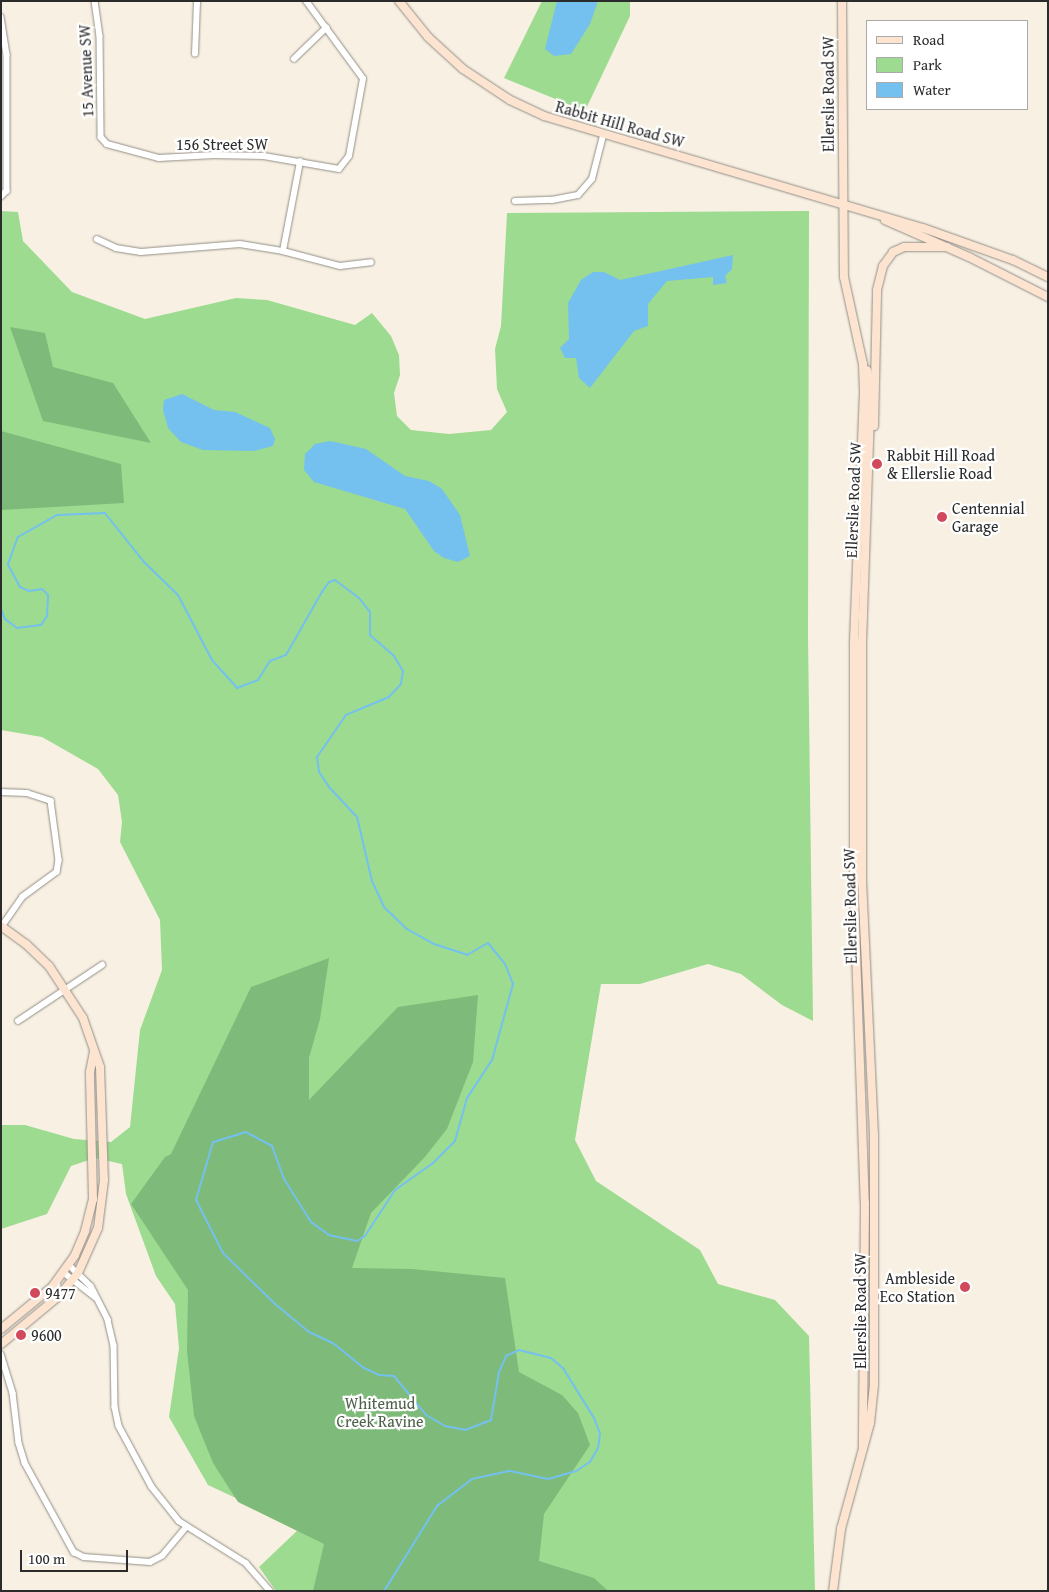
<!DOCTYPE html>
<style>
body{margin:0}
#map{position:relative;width:1049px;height:1592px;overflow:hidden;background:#f8f1e3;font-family:"Gentium Book Plus",serif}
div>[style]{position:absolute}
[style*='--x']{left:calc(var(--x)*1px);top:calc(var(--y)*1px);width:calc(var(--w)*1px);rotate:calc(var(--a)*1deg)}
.green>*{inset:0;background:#9ddb90}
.forest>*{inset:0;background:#7ebb7a}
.water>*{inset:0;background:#74c0ee}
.stream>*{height:2px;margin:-1px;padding:0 1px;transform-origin:1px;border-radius:1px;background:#74c0ee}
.roads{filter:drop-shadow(0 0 1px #928e87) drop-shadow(0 0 1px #928e87)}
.street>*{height:5.5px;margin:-2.75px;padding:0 2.75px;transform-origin:2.75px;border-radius:2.75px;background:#fff}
.secondary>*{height:8px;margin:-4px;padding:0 4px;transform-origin:4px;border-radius:4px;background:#fde4d1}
.dots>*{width:14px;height:14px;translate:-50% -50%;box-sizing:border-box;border:2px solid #fff;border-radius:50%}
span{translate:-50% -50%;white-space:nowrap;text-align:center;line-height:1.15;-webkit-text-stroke:4.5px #fff;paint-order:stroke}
.street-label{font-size:16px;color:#2b2b2b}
.poi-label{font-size:16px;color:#2b2b2b}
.left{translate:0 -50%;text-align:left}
.right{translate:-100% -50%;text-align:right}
.park-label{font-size:16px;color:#4d6049}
.frame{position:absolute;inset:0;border:2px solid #2b2b2b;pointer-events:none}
.legend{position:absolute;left:866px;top:20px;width:162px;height:90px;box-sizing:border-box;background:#fff;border:1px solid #aaa;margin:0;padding:6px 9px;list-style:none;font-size:15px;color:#2b2b2b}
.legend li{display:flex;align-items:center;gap:10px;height:25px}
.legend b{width:25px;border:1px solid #aaa}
.scale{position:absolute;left:20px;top:1550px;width:108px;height:22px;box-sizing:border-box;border:2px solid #2b2b2b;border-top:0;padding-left:6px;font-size:15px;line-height:18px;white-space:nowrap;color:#2b2b2b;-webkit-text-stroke:4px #fff;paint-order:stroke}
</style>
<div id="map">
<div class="green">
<div style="clip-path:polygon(542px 1px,630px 1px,630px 16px,585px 111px,504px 78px)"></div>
<div style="clip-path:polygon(1px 211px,18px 212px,23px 241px,72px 292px,145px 319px,236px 298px,267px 300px,355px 325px,372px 313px,391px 336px,399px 355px,400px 375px,394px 393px,397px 416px,411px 430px,449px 434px,491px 430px,507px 412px,497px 389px,495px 349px,501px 326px,507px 213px,809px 211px,808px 635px,813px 1021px,782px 1005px,741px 974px,708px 964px,640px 984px,601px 984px,575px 1140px,596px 1181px,700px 1250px,718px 1284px,775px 1300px,809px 1336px,815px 1591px,276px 1591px,259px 1567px,300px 1528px,208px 1485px,169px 1417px,179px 1348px,175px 1304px,156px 1276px,126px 1194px,122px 1164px,95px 1158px,71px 1166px,47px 1214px,1px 1229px,1px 1125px,25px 1125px,74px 1139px,111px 1142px,130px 1127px,140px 1030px,162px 970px,160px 920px,120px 842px,122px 822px,118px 795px,98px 769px,42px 737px,1px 730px)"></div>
</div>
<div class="forest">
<div style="clip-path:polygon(10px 327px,45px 333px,53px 367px,113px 383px,151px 443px,43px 421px)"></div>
<div style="clip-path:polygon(1px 431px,121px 464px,124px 503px,1px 510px)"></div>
<div style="clip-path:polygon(329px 958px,320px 1019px,309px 1058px,309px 1100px,398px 1007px,478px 995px,473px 1062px,447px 1129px,424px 1158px,371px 1213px,352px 1268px,412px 1269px,505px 1278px,519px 1372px,562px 1395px,578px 1413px,590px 1445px,544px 1514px,539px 1561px,594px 1578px,608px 1591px,313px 1591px,324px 1544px,238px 1502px,213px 1463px,194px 1416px,187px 1351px,188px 1290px,131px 1204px,165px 1157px,171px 1154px,251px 987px)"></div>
</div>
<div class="water">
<div style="clip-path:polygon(557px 1px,598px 1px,590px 24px,571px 54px,554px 56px,545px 49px)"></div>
<div style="clip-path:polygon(733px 255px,732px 269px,725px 276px,727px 283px,713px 285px,713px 277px,667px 281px,648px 304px,648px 326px,634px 331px,590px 388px,579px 378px,576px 358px,565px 358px,560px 348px,569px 339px,568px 303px,581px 280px,593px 272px,604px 272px,620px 280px)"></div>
<div style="clip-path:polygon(182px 394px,214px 410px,235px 412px,270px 428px,275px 439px,273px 446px,254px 451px,203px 450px,181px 442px,168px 428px,163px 410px,164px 400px)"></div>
<div style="clip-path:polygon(330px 441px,366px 449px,405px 476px,429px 481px,442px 489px,460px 515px,470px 556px,458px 562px,444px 558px,434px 551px,405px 509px,314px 482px,304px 470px,305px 454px,315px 444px)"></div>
</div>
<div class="stream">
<div style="--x:1;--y:609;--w:11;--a:68"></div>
<div style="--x:5;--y:619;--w:15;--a:37"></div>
<div style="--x:17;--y:628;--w:24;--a:-7"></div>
<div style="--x:41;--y:625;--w:11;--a:-56"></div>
<div style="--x:47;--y:616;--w:21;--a:-87"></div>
<div style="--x:48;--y:595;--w:8;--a:-135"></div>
<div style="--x:42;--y:589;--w:13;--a:171"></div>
<div style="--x:29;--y:591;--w:10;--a:-156"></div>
<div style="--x:20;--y:587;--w:26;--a:-118"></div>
<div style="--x:8;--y:564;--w:29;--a:-70"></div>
<div style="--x:18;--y:537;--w:45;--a:-29.4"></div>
<div style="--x:57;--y:515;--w:48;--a:-2.4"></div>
<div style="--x:105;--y:513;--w:63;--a:51.5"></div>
<div style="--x:144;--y:562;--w:47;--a:44.1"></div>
<div style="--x:178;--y:595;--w:73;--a:62.4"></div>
<div style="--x:212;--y:660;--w:38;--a:48"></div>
<div style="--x:237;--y:688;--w:22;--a:-21"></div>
<div style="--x:258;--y:680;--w:22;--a:-58"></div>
<div style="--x:270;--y:661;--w:17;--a:-21"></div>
<div style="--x:286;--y:655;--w:73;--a:-60.3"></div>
<div style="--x:322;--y:592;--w:12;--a:-55"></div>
<div style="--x:329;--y:582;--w:6;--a:-18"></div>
<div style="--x:335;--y:580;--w:30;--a:37"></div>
<div style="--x:359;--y:598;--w:18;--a:52"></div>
<div style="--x:370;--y:612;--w:23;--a:90"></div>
<div style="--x:370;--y:635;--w:32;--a:41"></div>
<div style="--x:394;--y:656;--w:17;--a:59"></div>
<div style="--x:403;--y:671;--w:13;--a:99"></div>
<div style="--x:401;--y:684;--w:18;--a:133"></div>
<div style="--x:389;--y:697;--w:47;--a:157.3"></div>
<div style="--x:346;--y:715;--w:51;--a:124.6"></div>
<div style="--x:317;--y:757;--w:15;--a:82"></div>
<div style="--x:319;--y:772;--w:18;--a:56"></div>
<div style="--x:329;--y:787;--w:41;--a:47"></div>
<div style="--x:357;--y:817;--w:66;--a:76.8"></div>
<div style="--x:372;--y:881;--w:29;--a:65"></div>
<div style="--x:384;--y:907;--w:32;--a:44"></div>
<div style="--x:407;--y:929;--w:31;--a:29"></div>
<div style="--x:434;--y:944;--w:35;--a:18"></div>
<div style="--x:467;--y:955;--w:24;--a:-30"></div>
<div style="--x:488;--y:943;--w:27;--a:51"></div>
<div style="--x:505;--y:964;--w:22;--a:68"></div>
<div style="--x:513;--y:984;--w:79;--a:105.4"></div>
<div style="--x:492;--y:1060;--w:45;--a:123.3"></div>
<div style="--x:467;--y:1098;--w:45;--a:105.6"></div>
<div style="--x:455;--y:1141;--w:31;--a:135"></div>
<div style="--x:433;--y:1163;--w:47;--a:144.6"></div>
<div style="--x:395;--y:1190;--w:55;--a:123.1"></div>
<div style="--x:365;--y:1236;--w:9;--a:148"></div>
<div style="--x:357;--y:1241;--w:29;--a:-168"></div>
<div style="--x:329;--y:1235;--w:22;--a:-144"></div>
<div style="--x:311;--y:1222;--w:51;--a:-122.1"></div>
<div style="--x:284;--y:1179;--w:35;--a:-110"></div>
<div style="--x:272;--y:1146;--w:30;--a:-152"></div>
<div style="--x:246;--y:1132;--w:34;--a:163"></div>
<div style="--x:213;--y:1142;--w:60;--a:106.3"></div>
<div style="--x:196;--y:1200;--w:59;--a:63"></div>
<div style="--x:223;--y:1253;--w:73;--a:44.4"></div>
<div style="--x:275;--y:1304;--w:44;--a:39.5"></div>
<div style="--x:309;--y:1332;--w:26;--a:25"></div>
<div style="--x:333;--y:1343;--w:40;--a:39"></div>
<div style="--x:364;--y:1368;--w:17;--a:25"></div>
<div style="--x:379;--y:1375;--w:15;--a:4"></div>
<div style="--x:394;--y:1376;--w:50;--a:50.6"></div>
<div style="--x:426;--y:1415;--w:22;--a:30"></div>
<div style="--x:445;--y:1426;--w:20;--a:11"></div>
<div style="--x:465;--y:1430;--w:28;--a:-21"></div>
<div style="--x:491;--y:1420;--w:49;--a:-80.5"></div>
<div style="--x:499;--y:1372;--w:17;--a:-66"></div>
<div style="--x:506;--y:1356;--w:14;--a:-25"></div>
<div style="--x:519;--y:1350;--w:33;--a:14"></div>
<div style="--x:551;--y:1358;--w:16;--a:40"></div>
<div style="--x:563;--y:1368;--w:59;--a:58.2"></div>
<div style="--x:594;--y:1418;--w:17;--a:69"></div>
<div style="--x:600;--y:1434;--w:14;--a:98"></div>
<div style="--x:598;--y:1448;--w:16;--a:120"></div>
<div style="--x:590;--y:1462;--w:17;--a:147"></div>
<div style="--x:576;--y:1471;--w:29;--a:164"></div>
<div style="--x:548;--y:1479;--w:40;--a:-168"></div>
<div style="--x:509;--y:1471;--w:38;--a:168"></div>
<div style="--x:472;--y:1479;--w:44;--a:142.4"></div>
<div style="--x:437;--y:1506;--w:100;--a:121.9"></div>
</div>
<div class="roads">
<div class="street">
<div style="--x:95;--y:1;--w:35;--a:82"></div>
<div style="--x:100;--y:36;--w:101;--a:89.4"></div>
<div style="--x:101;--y:137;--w:9;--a:49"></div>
<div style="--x:107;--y:144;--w:54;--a:15.1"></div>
<div style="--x:159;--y:158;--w:55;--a:-3.1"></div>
<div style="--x:214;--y:155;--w:50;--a:1.1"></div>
<div style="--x:264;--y:156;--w:76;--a:9.8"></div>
<div style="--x:339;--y:169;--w:16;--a:-52"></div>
<div style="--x:349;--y:156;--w:78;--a:-79.7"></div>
<div style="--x:363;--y:79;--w:97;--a:-126.2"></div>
<div style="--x:1;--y:17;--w:38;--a:81"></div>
<div style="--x:7;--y:55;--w:136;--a:90"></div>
<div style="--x:7;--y:191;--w:8;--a:135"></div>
<div style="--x:195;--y:54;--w:53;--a:-87.8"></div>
<div style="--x:294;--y:59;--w:45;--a:-44.1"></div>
<div style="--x:515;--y:201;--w:37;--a:-2"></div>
<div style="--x:552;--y:200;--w:26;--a:-11"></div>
<div style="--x:578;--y:195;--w:21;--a:-49"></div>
<div style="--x:592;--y:179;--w:44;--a:-75.7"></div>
<div style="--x:97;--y:239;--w:21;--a:25"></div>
<div style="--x:116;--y:248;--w:25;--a:9"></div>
<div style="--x:141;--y:252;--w:99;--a:-4.6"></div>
<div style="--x:240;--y:244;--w:44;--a:9.2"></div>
<div style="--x:283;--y:251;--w:59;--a:14.7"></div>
<div style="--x:340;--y:266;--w:31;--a:-7"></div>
<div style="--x:283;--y:251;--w:91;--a:-79.2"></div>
<div style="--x:1;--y:792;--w:26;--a:2"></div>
<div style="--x:27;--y:793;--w:25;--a:18"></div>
<div style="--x:51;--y:801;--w:60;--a:82.3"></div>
<div style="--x:59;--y:860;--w:12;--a:99"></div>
<div style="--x:57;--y:872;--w:42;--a:143.7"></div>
<div style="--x:23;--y:897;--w:37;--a:125"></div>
<div style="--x:18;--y:1021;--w:101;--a:-33.7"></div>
<div style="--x:69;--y:1265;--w:30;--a:44"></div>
<div style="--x:91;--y:1286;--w:38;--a:63"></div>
<div style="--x:108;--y:1320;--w:26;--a:77"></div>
<div style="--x:114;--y:1345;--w:62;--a:89.1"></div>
<div style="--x:115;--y:1407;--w:19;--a:78"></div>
<div style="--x:119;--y:1426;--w:69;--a:61.6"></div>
<div style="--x:152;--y:1487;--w:43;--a:51.5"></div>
<div style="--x:179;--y:1521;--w:79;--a:32.1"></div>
<div style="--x:246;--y:1563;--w:37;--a:49"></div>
<div style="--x:63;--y:1272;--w:41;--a:38"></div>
<div style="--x:1;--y:1354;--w:41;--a:72.9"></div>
<div style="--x:13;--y:1393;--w:50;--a:83.2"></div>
<div style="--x:19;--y:1443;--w:21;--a:73"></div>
<div style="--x:25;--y:1463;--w:102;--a:61.2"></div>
<div style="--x:74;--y:1552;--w:11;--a:27"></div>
<div style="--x:84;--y:1557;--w:66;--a:4.3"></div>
<div style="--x:150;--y:1562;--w:13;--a:-27"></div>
<div style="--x:162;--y:1556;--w:38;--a:-50"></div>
</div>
<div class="secondary">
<div style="--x:399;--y:1;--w:46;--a:51.1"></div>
<div style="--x:428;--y:37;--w:47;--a:42.4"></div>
<div style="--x:463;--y:69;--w:56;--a:33.4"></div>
<div style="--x:510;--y:100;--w:38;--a:25"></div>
<div style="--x:544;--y:116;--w:395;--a:16.5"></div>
<div style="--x:923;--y:228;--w:96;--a:19.6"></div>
<div style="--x:1013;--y:260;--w:39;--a:26"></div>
<div style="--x:842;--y:1;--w:276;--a:89.6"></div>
<div style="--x:844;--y:277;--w:89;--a:77.7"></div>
<div style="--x:863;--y:364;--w:28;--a:88"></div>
<div style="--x:864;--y:392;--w:253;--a:92.3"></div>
<div style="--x:854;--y:645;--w:249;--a:90"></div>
<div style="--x:854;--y:894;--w:309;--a:88"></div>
<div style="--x:865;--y:1203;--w:245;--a:90.5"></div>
<div style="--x:885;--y:220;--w:92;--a:23.8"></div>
<div style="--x:969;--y:257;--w:89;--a:26.9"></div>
<div style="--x:874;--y:426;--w:136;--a:-88.7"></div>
<div style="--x:877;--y:290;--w:25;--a:-76"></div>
<div style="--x:883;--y:266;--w:17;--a:-54"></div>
<div style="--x:893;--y:252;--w:12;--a:-24"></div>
<div style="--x:904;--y:247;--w:43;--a:0"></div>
<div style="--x:1;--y:926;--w:31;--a:36"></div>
<div style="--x:26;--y:944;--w:32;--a:44"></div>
<div style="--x:49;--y:966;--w:62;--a:56.8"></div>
<div style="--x:83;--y:1018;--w:52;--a:70.9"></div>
<div style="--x:100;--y:1067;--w:113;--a:88"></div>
<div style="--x:104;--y:1180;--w:48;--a:97.1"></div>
<div style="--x:98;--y:1228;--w:49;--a:114"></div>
<div style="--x:78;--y:1273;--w:30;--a:130"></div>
<div style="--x:59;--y:1296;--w:75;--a:140.4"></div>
<div style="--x:1;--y:1329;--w:66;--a:-39.5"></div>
<div style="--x:52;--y:1287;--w:39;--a:-54"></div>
<div style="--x:75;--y:1255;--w:26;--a:-67"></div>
<div style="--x:85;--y:1231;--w:33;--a:-76"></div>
<div style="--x:93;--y:1199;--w:127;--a:-91.4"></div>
<div style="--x:90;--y:1072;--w:21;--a:-79"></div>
<div style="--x:833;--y:1591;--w:63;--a:-82.6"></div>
<div style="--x:841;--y:1529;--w:110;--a:-74.7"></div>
<div style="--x:870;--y:1423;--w:39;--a:-84"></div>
<div style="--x:874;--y:1384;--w:249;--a:-90"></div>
<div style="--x:874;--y:1135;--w:254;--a:-92.7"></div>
<div style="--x:862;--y:881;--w:238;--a:-90"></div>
<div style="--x:862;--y:643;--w:254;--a:-88"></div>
<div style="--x:871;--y:389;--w:19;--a:-102"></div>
</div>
</div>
<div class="dots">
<div style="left:877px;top:464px;background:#d1495b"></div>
<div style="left:942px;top:517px;background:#d1495b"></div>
<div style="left:965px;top:1287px;background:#d1495b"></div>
<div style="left:35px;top:1293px;background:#d1495b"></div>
<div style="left:21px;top:1335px;background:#d1495b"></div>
</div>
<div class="street-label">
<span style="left:86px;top:71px;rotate:-92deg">15 Avenue SW</span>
<span style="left:828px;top:94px;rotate:-90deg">Ellerslie Road SW</span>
<span style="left:620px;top:124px;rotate:16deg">Rabbit Hill Road SW</span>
<span style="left:222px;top:144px">156 Street SW</span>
<span style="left:853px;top:500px;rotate:-88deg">Ellerslie Road SW</span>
<span style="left:850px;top:906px;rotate:-91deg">Ellerslie Road SW</span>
<span style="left:860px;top:1311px;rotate:-90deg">Ellerslie Road SW</span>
</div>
<div class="poi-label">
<span class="left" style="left:887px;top:464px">Rabbit Hill Road<br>&amp; Ellerslie Road</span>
<span class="left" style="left:952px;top:517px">Centennial<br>Garage</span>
<span class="right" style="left:955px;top:1287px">Ambleside<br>Eco Station</span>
<span class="left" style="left:45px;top:1293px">9477</span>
<span class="left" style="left:31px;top:1335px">9600</span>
</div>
<div class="park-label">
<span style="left:380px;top:1412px">Whitemud<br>Creek Ravine</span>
</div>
<div class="frame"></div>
<ul class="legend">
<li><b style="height:6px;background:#fde4d1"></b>Road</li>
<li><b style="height:14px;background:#9ddb90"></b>Park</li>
<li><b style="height:14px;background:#74c0ee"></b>Water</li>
</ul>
<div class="scale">100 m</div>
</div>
